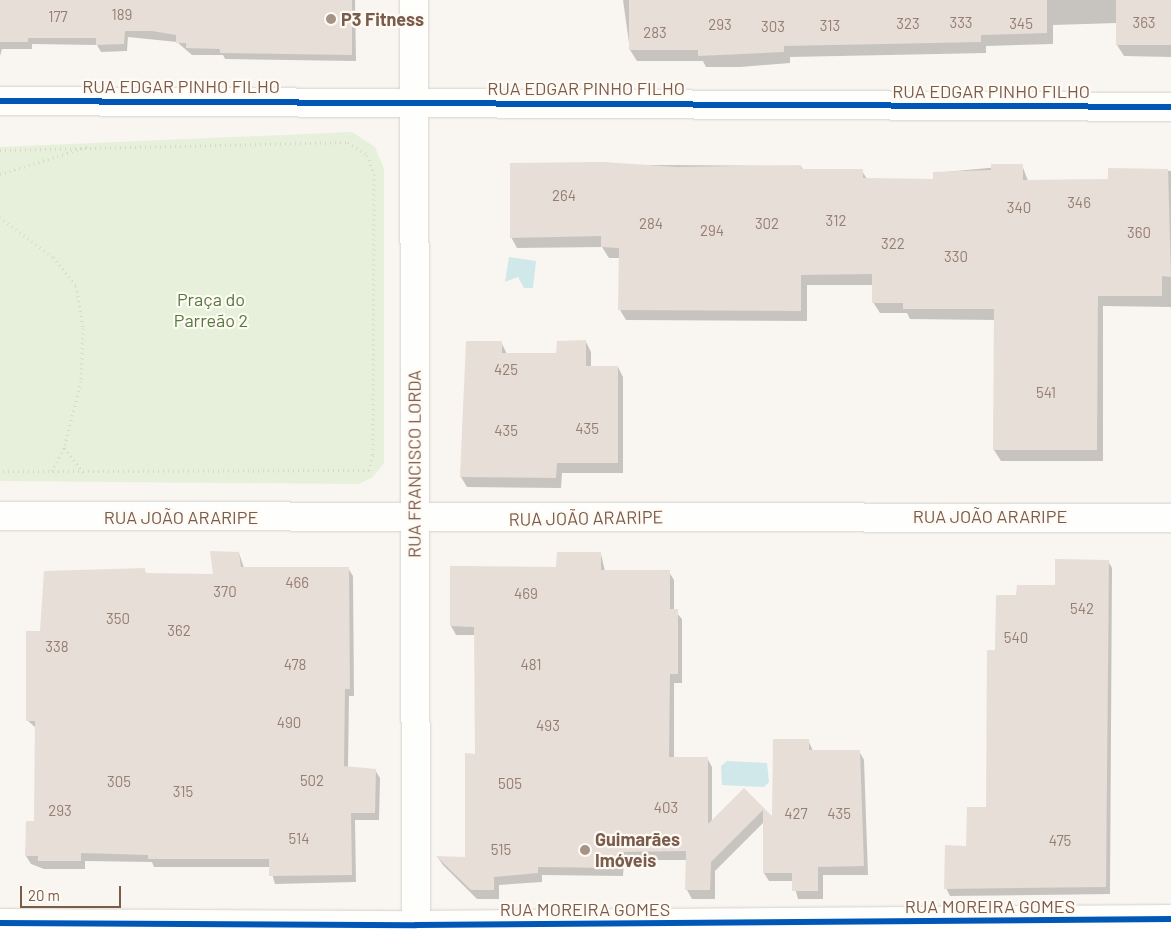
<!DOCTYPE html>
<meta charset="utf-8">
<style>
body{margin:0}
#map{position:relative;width:1171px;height:929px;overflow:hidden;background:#f9f5f0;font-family:Barlow,sans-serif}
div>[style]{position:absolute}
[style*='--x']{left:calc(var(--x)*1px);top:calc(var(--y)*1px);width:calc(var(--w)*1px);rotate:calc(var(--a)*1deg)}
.green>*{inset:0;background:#e7f0db}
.water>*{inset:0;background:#d0e8ea}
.shadow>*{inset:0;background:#0003}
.building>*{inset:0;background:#e6ded7;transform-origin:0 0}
.path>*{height:3px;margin-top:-1.5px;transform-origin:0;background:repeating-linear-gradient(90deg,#dcd5d0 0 1px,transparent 0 5px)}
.roads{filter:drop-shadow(0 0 1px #d7d1cb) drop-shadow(0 0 1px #d7d1cb)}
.minor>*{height:28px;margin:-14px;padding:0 14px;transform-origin:14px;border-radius:14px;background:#fefefd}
.cycleway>*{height:6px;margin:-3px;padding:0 3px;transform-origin:3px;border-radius:3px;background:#0057b8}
.dots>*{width:14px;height:14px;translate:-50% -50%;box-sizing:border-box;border:2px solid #fffaf3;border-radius:50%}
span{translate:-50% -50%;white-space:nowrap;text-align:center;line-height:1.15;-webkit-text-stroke:4.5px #fffaf3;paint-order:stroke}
.number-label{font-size:15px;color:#977e72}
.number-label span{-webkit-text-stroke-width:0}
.poi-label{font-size:18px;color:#7a5c4d;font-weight:700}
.left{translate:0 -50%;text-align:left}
.street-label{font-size:18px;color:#7a5c4d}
.park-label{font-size:18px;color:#537a41}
.scale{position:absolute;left:20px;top:886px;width:101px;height:22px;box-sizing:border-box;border:2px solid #7a5c4d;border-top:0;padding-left:6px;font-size:15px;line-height:18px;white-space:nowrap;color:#7a5c4d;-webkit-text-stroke:4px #fffaf3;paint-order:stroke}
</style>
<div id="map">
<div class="green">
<div style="clip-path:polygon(352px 132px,375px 147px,384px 169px,384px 463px,373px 477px,359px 484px,0 481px,0 147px)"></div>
</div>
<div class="water">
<div style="clip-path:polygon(509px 257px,536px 261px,533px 288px,524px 288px,518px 277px,505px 282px)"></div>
<div style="clip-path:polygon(727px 761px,767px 763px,769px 782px,764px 787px,722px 785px,721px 766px)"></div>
</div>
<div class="shadow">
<div style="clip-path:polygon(0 0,355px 0,356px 61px,225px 59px,223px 55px,192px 55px,177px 42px,128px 37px,127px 51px,101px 52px,97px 45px,32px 44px,32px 49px,2px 49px,0 56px)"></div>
<div style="clip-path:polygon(623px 0,1171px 0,1171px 57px,1124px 56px,1117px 45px,1117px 23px,1053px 25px,1053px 44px,986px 46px,986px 53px,790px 57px,790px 63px,741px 67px,706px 67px,703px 61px,637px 61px,630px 50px)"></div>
<div style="clip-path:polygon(511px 164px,801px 166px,803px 170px,862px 171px,867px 179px,934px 180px,934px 173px,1022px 165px,1028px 181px,1109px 181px,1109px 169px,1171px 171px,1171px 307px,1103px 306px,1103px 461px,1001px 461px,994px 450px,995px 320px,910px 319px,907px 313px,880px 313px,873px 302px,874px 285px,807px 285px,807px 321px,626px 320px,620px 310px,620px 258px,609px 258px,602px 247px,517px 248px,511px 237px)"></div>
<div style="clip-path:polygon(501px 342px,507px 354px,558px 354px,586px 342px,591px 352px,591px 367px,618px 367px,623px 377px,623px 473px,562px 473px,561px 488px,467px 487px,461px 477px)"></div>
<div style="clip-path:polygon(239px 553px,244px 568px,348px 568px,353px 576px,354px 696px,349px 696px,348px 768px,375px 770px,380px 778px,379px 820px,355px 820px,356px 882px,275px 884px,270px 867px,154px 867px,152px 862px,85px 861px,85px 869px,44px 869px,31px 864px,26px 856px,36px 822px,36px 728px,27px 720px,42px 633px,144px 569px,147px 575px,215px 575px)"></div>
<div style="clip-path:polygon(601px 554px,605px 571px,669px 572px,674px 580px,674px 610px,682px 619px,682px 683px,674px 683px,674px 758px,707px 758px,712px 767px,712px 822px,744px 790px,774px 819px,808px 740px,813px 751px,859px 751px,864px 760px,868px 875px,823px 875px,823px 899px,798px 899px,793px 881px,769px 881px,764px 873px,764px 822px,715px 871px,715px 899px,692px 899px,687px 890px,687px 860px,624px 860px,623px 876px,542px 875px,542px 882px,499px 885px,499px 899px,477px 899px,443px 865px,438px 858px,466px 858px,476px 755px,476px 635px,456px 635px,451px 626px,451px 568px,557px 568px)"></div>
<div style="clip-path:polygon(1108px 561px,1112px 568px,1110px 894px,950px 896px,946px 888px,988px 808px,997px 652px,1017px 596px,1056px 586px)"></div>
</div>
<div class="building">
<div style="clip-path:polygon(0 0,352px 0,352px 55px,220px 53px,220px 49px,186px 48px,186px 43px,176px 43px,176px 35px,152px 31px,125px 31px,124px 44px,96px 45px,96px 38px,28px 38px,28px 42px,0 42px)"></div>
<div style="clip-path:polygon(629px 0,1047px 0,1047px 33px,981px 35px,981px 42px,784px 46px,784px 52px,698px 56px,698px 50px,629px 50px)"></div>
<div style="left:1116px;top:0;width:55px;height:45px"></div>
<div style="clip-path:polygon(603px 162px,678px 167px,801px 165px,801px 169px,863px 169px,863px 178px,933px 179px,933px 172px,991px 170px,991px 164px,1023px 164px,1023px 180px,1108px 179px,1108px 168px,1168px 169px,1171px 277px,1162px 276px,1162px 296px,1098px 296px,1097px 450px,993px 450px,994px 309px,903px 309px,903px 303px,872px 303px,872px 274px,801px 275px,801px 311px,618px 310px,619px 248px,601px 247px,601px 236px,510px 238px,510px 163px)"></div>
<div style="clip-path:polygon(586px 340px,586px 366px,618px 366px,618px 463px,557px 463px,556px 478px,460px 477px,466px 341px,502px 341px,502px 353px,556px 353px,557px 341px)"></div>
<div style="clip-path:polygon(210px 551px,239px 552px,241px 567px,349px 567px,350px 689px,345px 689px,344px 766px,376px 769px,375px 813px,351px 813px,352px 875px,269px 876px,269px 859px,148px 859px,148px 855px,81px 853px,81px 861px,38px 861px,38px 856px,25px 856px,26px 821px,34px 821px,35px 721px,26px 721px,26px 631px,40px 631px,44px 571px,145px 568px,145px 573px,213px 574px)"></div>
<div style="clip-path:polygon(557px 552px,601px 552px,601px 570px,670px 570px,670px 609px,678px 609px,678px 674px,670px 674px,669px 757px,708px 757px,708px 824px,744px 788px,772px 816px,773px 739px,809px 739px,809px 750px,860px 750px,864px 866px,818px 867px,818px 891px,792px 891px,792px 873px,763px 873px,763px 810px,711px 862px,710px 890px,685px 890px,686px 851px,619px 852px,619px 868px,538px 867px,538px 873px,494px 877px,494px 890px,471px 890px,436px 856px,465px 857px,465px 753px,475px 754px,474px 627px,450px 626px,450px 566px,556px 567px)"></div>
<div style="clip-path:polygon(1055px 559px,1109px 560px,1106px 887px,944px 889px,945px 845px,966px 846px,967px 807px,986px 807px,987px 650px,995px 650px,996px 595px,1016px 595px,1017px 585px,1055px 585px)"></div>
</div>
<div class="path">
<div style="--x:0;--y:150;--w:348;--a:-1.3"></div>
<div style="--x:348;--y:142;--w:23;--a:34"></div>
<div style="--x:367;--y:155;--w:20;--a:70"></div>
<div style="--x:374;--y:174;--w:281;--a:90.2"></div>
<div style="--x:373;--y:455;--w:16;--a:105"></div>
<div style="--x:369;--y:470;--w:369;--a:179.8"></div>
<div style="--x:0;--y:174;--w:94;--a:-17.3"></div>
<div style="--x:0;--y:217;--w:66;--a:37"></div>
<div style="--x:53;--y:257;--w:37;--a:52"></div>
<div style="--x:76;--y:286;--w:43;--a:80.5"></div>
<div style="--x:83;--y:328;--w:53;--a:92.2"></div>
<div style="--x:81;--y:381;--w:69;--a:104.2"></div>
<div style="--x:64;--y:448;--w:26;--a:118"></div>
<div style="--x:64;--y:448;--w:31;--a:52"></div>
</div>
<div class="roads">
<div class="minor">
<div style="--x:414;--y:0;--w:929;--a:89.88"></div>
<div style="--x:0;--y:101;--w:1171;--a:0.29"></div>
<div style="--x:0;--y:516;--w:1171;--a:0.1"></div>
<div style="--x:0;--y:923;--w:416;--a:0.3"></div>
<div style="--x:416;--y:925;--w:755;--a:-0.46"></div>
</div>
</div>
<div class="cycleway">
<div style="--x:0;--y:101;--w:1171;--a:0.29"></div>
<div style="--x:0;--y:923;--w:416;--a:0.3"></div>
<div style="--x:416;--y:925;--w:755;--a:-0.46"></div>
</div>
<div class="dots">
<div style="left:331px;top:19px;background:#a69286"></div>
<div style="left:585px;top:850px;background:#a69286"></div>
</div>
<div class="number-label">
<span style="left:122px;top:15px">189</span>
<span style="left:58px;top:17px">177</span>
<span style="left:961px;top:23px">333</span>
<span style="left:1144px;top:23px">363</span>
<span style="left:908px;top:24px">323</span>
<span style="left:1021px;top:24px">345</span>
<span style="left:720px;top:25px">293</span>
<span style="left:830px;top:26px">313</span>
<span style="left:773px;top:27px">303</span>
<span style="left:655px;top:33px">283</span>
<span style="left:564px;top:196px">264</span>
<span style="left:1079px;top:203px">346</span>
<span style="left:1019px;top:208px">340</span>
<span style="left:836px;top:221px">312</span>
<span style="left:651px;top:224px">284</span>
<span style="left:767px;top:224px">302</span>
<span style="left:712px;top:231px">294</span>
<span style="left:1139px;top:233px">360</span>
<span style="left:893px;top:244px">322</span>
<span style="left:956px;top:257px">330</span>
<span style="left:506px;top:370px">425</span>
<span style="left:1046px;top:393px">541</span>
<span style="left:587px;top:429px">435</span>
<span style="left:506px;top:431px">435</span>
<span style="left:297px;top:583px">466</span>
<span style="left:225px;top:592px">370</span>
<span style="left:526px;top:594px">469</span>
<span style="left:1082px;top:609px">542</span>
<span style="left:118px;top:619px">350</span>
<span style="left:179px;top:631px">362</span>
<span style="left:1016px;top:638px">540</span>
<span style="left:57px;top:647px">338</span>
<span style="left:295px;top:665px">478</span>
<span style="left:531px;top:665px">481</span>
<span style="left:289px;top:723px">490</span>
<span style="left:548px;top:726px">493</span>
<span style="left:312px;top:781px">502</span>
<span style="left:119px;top:782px">305</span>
<span style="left:510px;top:784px">505</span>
<span style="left:183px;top:792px">315</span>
<span style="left:666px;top:808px">403</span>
<span style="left:60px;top:811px">293</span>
<span style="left:796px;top:814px">427</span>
<span style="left:839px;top:814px">435</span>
<span style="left:299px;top:839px">514</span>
<span style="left:1060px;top:841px">475</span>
<span style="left:501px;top:850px">515</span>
</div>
<div class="poi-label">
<span class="left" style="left:341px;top:19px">P3 Fitness</span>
<span class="left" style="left:595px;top:850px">Guimarães<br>Imóveis</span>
</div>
<div class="street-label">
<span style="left:181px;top:86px">RUA EDGAR PINHO FILHO</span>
<span style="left:586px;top:88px">RUA EDGAR PINHO FILHO</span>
<span style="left:991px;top:91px">RUA EDGAR PINHO FILHO</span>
<span style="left:414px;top:464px;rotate:-90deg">RUA FRANCISCO LORDA</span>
<span style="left:990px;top:516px">RUA JOÃO ARARIPE</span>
<span style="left:181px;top:517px">RUA JOÃO ARARIPE</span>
<span style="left:586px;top:518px;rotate:-1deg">RUA JOÃO ARARIPE</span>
<span style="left:990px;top:906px">RUA MOREIRA GOMES</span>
<span style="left:585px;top:909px">RUA MOREIRA GOMES</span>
</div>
<div class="park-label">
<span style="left:211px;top:310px">Praça do<br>Parreão 2</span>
</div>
<div class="scale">20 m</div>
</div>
